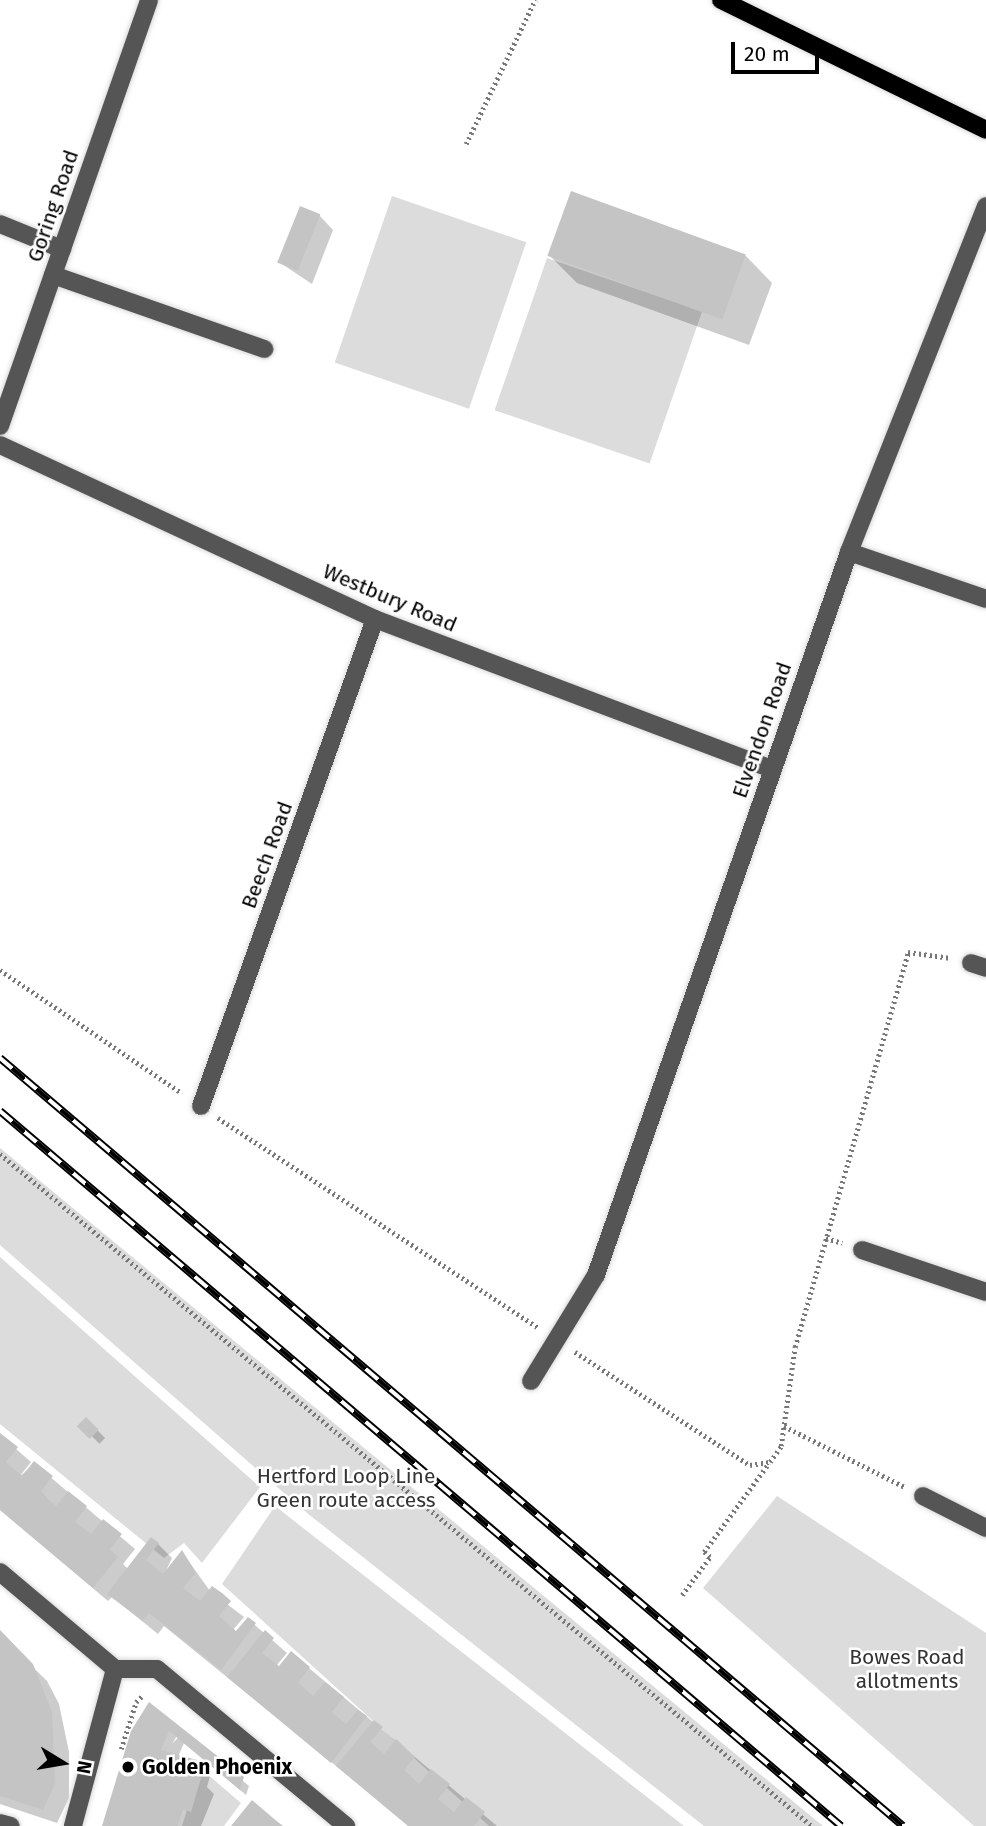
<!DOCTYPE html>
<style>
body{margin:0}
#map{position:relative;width:986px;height:1826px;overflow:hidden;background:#fff;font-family:"Fira Sans",sans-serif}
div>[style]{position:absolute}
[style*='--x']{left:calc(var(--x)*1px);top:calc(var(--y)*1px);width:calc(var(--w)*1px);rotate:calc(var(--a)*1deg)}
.green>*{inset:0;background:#dcdcdc;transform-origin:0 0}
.shadow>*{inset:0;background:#0003;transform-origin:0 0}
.building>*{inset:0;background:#c4c4c4;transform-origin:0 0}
.path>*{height:4.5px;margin-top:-2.25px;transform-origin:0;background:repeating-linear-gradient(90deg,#777 0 2px,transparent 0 5.5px)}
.roads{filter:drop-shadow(0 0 2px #dbdbdb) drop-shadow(0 0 2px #dbdbdb)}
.minor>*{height:18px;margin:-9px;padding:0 9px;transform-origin:9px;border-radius:9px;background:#555}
.major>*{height:18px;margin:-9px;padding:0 9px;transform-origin:9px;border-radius:9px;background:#000}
.rail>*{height:8px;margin-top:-4px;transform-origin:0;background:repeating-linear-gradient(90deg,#fff 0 16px,#000 0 32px);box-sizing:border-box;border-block:2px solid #000}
.dots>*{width:19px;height:19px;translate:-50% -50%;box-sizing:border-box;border:4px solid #fff;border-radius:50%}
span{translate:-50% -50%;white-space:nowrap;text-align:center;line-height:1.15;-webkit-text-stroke:5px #fff;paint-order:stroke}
.street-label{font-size:21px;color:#000}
.park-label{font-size:21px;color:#333}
.poi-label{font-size:21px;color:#000;font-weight:700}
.left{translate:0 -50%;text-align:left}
.north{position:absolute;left:28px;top:1728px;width:70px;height:70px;-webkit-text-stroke:5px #fff;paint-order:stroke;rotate:101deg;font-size:19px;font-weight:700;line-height:28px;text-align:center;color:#000}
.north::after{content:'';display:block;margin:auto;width:24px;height:32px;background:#000;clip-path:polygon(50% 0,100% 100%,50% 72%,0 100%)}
.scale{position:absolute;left:731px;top:42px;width:88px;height:32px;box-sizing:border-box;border:4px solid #000;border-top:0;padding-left:9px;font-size:21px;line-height:24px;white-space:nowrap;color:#000;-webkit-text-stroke:5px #fff;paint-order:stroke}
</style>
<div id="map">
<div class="green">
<div style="left:392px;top:196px;width:142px;height:176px;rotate:19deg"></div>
<div style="left:547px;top:258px;width:164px;height:161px;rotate:19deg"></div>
<div style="clip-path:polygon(0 1148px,823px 1826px,704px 1826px,307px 1513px,0 1245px)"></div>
<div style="clip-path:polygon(0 1257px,260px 1487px,202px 1563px,184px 1543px,164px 1558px,0 1424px)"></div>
<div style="clip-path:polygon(777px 1496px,986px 1633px,986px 1826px,974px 1826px,703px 1588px)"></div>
<div style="clip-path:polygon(275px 1506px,684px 1826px,489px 1826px,222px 1584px)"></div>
<div style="clip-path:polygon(200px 1768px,241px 1803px,224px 1826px,182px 1826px)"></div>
</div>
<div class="shadow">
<div style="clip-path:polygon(319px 215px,333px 230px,312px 284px,279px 262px)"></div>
<div style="clip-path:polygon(745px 255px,772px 283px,749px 345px,577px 283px,550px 256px)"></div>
<div style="left:86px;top:1419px;width:27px;height:8px;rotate:45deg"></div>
<div style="clip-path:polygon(0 1435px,31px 1462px,20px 1476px,35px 1464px,135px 1549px,123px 1564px,128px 1569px,158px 1544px,172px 1558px,163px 1577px,182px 1552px,210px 1591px,244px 1617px,233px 1630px,237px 1634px,248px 1619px,287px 1653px,276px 1666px,309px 1668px,497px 1826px,410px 1826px,164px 1626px,158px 1634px,112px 1597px,108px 1601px,0 1510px)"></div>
<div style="clip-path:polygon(0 1635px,47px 1681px,59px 1704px,69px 1752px,69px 1798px,57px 1823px,0 1804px)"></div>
<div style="clip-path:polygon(181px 1729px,172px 1744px,184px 1731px,249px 1786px,246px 1795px,184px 1743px,178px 1757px,210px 1776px,207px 1787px,214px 1794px,201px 1826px,104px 1826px,133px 1732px)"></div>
</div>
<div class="building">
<div style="left:571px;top:191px;width:186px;height:69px;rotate:20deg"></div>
<div style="left:300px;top:206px;width:22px;height:61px;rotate:22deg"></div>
<div style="left:86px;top:1417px;width:18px;height:13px;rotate:45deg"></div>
<div style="clip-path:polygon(0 1433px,18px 1447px,6px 1462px,22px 1476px,34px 1461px,53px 1476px,41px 1491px,48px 1499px,56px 1506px,68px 1491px,87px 1506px,75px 1522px,91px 1534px,103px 1519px,122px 1534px,110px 1549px,118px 1557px,93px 1588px,0 1510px)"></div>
<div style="clip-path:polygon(151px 1537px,159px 1543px,146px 1560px,163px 1574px,182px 1550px,196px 1573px,183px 1588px,200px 1601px,212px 1586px,222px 1593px,231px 1601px,219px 1616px,236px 1631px,248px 1617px,256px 1623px,221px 1670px,149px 1613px,143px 1621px,107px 1594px)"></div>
<div style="clip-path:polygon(0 1630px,33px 1664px,52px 1712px,55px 1783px,43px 1810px,0 1796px)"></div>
<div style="clip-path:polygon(265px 1630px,274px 1638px,262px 1653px,279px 1666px,291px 1651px,310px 1667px,298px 1682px,305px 1689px,313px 1696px,325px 1682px,344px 1697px,332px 1712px,340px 1719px,346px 1724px,358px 1710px,367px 1716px,331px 1763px,227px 1677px)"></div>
<div style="clip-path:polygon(149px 1702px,244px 1777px,240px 1790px,169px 1731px,161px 1750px,197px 1760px,192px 1775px,201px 1778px,191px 1812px,183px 1809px,178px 1826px,102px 1826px,131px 1731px)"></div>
<div style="clip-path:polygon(374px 1720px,383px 1727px,370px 1742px,384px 1754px,396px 1739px,415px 1757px,404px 1770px,419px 1784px,431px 1769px,450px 1784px,438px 1799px,454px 1812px,466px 1797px,485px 1812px,474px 1826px,408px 1826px,336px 1766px)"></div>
<div style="clip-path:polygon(252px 1800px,273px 1818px,283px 1826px,231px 1826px)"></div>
</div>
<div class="path">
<div style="--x:466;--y:144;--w:160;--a:-64.4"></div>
<div style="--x:0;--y:970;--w:220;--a:34.1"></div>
<div style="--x:218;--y:1118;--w:384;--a:33.2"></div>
<div style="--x:0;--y:1154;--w:1054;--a:39.61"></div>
<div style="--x:826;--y:1238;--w:17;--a:17"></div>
<div style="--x:575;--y:1352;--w:208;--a:32.9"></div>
<div style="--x:750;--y:1465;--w:20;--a:-9"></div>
<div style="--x:770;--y:1462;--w:19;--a:-55"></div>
<div style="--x:781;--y:1446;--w:100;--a:-82"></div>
<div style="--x:795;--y:1347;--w:411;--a:-74"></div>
<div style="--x:908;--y:952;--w:43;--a:7.9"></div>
<div style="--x:784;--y:1426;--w:136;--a:26.8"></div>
<div style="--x:682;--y:1595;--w:47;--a:-53.6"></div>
<div style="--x:710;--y:1557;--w:8;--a:-140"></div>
<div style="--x:704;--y:1552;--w:110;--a:-53.9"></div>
<div style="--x:121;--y:1749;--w:49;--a:-72.3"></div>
<div style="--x:136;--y:1702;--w:11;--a:-45"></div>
</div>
<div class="roads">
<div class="minor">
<div style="--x:0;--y:224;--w:67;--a:22"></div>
<div style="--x:53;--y:275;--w:224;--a:19.3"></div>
<div style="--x:0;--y:426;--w:451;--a:-70.7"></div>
<div style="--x:0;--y:445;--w:413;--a:24.9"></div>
<div style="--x:375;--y:619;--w:424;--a:20.7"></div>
<div style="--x:849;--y:552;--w:145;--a:18.9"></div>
<div style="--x:971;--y:963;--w:16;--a:18"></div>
<div style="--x:201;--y:1106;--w:517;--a:-70.34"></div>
<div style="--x:862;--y:1250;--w:131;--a:18.7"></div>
<div style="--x:531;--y:1381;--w:124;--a:-58.5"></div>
<div style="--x:596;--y:1275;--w:766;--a:-70.71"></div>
<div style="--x:849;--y:552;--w:372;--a:-68.4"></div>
<div style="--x:923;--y:1496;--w:71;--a:26.9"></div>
<div style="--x:0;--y:1572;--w:150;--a:40.1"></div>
<div style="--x:115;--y:1669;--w:163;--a:105"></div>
<div style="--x:115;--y:1669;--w:42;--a:0"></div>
<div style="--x:157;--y:1669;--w:246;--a:39.7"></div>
<div style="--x:0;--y:1823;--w:11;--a:15"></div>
</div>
<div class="major">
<div style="--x:721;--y:0;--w:295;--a:26.1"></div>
</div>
</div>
<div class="rail">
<div style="--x:0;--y:1058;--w:1185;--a:40.38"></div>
<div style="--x:0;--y:1111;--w:1104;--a:40.37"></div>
</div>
<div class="dots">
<div style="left:128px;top:1767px;background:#000"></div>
</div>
<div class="street-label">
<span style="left:53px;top:206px;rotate:-71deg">Goring Road</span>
<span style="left:390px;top:598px;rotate:23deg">Westbury Road</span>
<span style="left:762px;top:730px;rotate:-71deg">Elvendon Road</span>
<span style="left:267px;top:855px;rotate:-70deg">Beech Road</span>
</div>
<div class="park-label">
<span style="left:346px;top:1488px">Hertford Loop Line<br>Green route access</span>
<span style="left:907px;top:1669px">Bowes Road<br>allotments</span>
</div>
<div class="poi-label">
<span class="left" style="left:142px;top:1767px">Golden Phoenix</span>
</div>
<div class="north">N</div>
<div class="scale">20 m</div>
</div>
